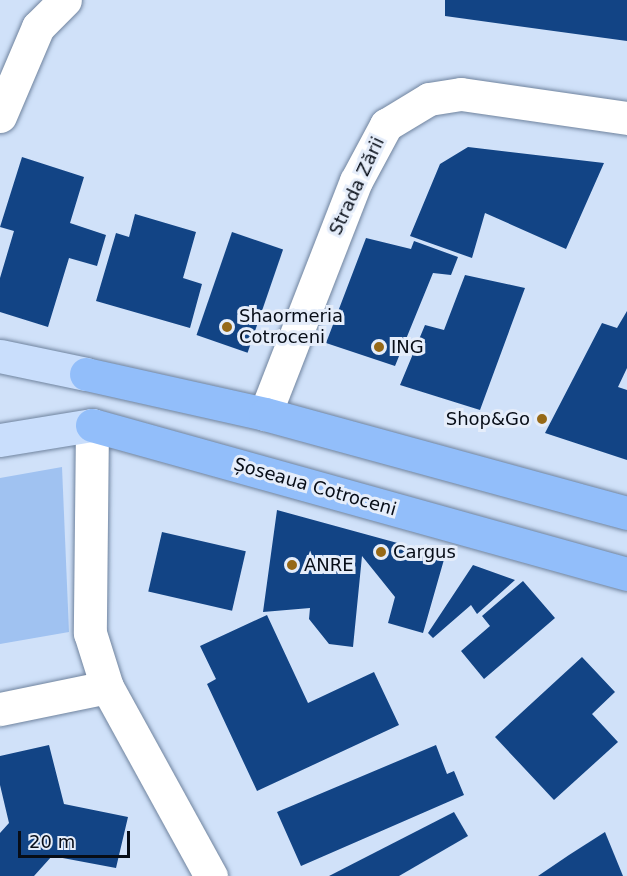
<!DOCTYPE html>
<meta charset="utf-8">
<style>
body{margin:0}
#map{position:relative;width:627px;height:876px;overflow:hidden;background:#d0e1f9;font-family:"DejaVu Sans",sans-serif}
div>[style]{position:absolute}
[style*='--x']{left:calc(var(--x)*1px);top:calc(var(--y)*1px);width:calc(var(--w)*1px);rotate:calc(var(--a)*1deg)}
.green>*{inset:0;background:#a0c2f1}
.building>*{inset:0;background:#124485;transform-origin:0 0}
.roads{filter:drop-shadow(0 0 2px #6f839e) drop-shadow(0 0 2px #6f839e)}
.minor>*{height:33px;margin:-16.5px;padding:0 16.5px;transform-origin:16.5px;border-radius:16.5px;background:#fff}
.secondary>*{height:33px;margin:-16.5px;padding:0 16.5px;transform-origin:16.5px;border-radius:16.5px;background:#c9defc}
.primary>*{height:33px;margin:-16.5px;padding:0 16.5px;transform-origin:16.5px;border-radius:16.5px;background:#92befa}
.dots>*{width:16px;height:16px;translate:-50% -50%;box-sizing:border-box;border:3px solid #e5edfa;border-radius:50%}
span{translate:-50% -50%;white-space:nowrap;text-align:center;line-height:1.15;-webkit-text-stroke:6px #e5edfa;paint-order:stroke}
.street-label{font-size:18px;color:#070d17}
.poi-label{font-size:18px;color:#070d17}
.left{translate:0 -50%;text-align:left}
.right{translate:-100% -50%;text-align:right}
.scale{position:absolute;left:18px;top:831px;width:112px;height:27px;box-sizing:border-box;border:3px solid #070d17;border-top:0;padding-left:8px;font-size:18px;line-height:21px;white-space:nowrap;color:#070d17;-webkit-text-stroke:4px #e5edfa;paint-order:stroke}
</style>
<div id="map">
<div class="green">
<div style="clip-path:polygon(62px 467px,69px 632px,0 644px,0 478px)"></div>
</div>
<div class="building">
<div style="clip-path:polygon(445px 0,627px 0,627px 41px,445px 16px)"></div>
<div style="clip-path:polygon(468px 147px,604px 163px,566px 249px,485px 213px,472px 258px,410px 236px,440px 164px)"></div>
<div style="clip-path:polygon(22px 157px,84px 177px,70px 223px,106px 235px,97px 266px,69px 258px,48px 327px,0 312px,0 278px,14px 231px,0 227px)"></div>
<div style="clip-path:polygon(135px 214px,196px 232px,183px 278px,202px 284px,190px 328px,96px 301px,116px 233px,129px 237px)"></div>
<div style="left:232px;top:232px;width:54px;height:109px;rotate:19deg"></div>
<div style="clip-path:polygon(366px 238px,411px 249px,414px 241px,458px 257px,451px 275px,433px 273px,395px 366px,326px 343px)"></div>
<div style="clip-path:polygon(465px 275px,525px 288px,480px 410px,400px 385px,425px 325px,444px 330px)"></div>
<div style="clip-path:polygon(627px 311px,627px 368px,618px 387px,627px 390px,627px 460px,545px 433px,602px 323px,617px 328px)"></div>
<div style="clip-path:polygon(277px 510px,445px 556px,423px 633px,388px 623px,395px 597px,362px 556px,353px 647px,329px 644px,309px 619px,310px 608px,263px 612px)"></div>
<div style="left:162px;top:532px;width:86px;height:61px;rotate:13deg"></div>
<div style="clip-path:polygon(473px 565px,515px 580px,477px 614px,471px 605px,433px 638px,428px 633px)"></div>
<div style="clip-path:polygon(523px 581px,555px 618px,484px 679px,461px 651px,490px 626px,482px 616px)"></div>
<div style="clip-path:polygon(267px 615px,308px 703px,374px 672px,399px 725px,257px 791px,207px 684px,216px 679px,200px 646px)"></div>
<div style="clip-path:polygon(582px 657px,615px 692px,592px 714px,618px 742px,554px 800px,495px 737px)"></div>
<div style="clip-path:polygon(49px 745px,64px 804px,128px 817px,116px 868px,52px 856px,34px 876px,0 876px,0 833px,9px 823px,0 785px,0 756px)"></div>
<div style="clip-path:polygon(436px 745px,447px 774px,454px 771px,464px 795px,301px 866px,277px 812px)"></div>
<div style="clip-path:polygon(454px 812px,468px 836px,399px 876px,329px 876px)"></div>
<div style="clip-path:polygon(605px 832px,623px 876px,538px 876px,569px 855px)"></div>
</div>
<div class="roads">
<div class="minor">
<div style="--x:0;--y:116;--w:97;--a:-66.9"></div>
<div style="--x:38;--y:27;--w:38;--a:-45"></div>
<div style="--x:265;--y:414;--w:250;--a:-68.7"></div>
<div style="--x:356;--y:181;--w:64;--a:-61.8"></div>
<div style="--x:386;--y:125;--w:50;--a:-31.2"></div>
<div style="--x:429;--y:99;--w:32;--a:-9"></div>
<div style="--x:461;--y:94;--w:168;--a:8.2"></div>
<div style="--x:92;--y:425;--w:208;--a:90.6"></div>
<div style="--x:90;--y:633;--w:57;--a:72.5"></div>
<div style="--x:107;--y:687;--w:216;--a:61.2"></div>
<div style="--x:0;--y:709;--w:109;--a:-11.6"></div>
</div>
<div class="secondary">
<div style="--x:0;--y:356;--w:88;--a:11.8"></div>
<div style="--x:0;--y:440;--w:93;--a:-9.3"></div>
</div>
<div class="primary">
<div style="--x:86;--y:374;--w:183;--a:12.6"></div>
<div style="--x:265;--y:414;--w:375;--a:15.3"></div>
<div style="--x:92;--y:425;--w:555;--a:15.56"></div>
</div>
</div>
<div class="dots">
<div style="left:227px;top:327px;background:#966917"></div>
<div style="left:379px;top:347px;background:#966917"></div>
<div style="left:542px;top:419px;background:#966917"></div>
<div style="left:381px;top:552px;background:#966917"></div>
<div style="left:292px;top:565px;background:#966917"></div>
</div>
<div class="street-label">
<span style="left:357px;top:186px;rotate:-65deg">Strada Zării</span>
<span style="left:315px;top:487px;rotate:16deg">Șoseaua Cotroceni</span>
</div>
<div class="poi-label">
<span class="left" style="left:239px;top:327px">Shaormeria<br>Cotroceni</span>
<span class="left" style="left:391px;top:347px">ING</span>
<span class="right" style="left:530px;top:419px">Shop&amp;Go</span>
<span class="left" style="left:393px;top:552px">Cargus</span>
<span class="left" style="left:304px;top:565px">ANRE</span>
</div>
<div class="scale">20 m</div>
</div>
